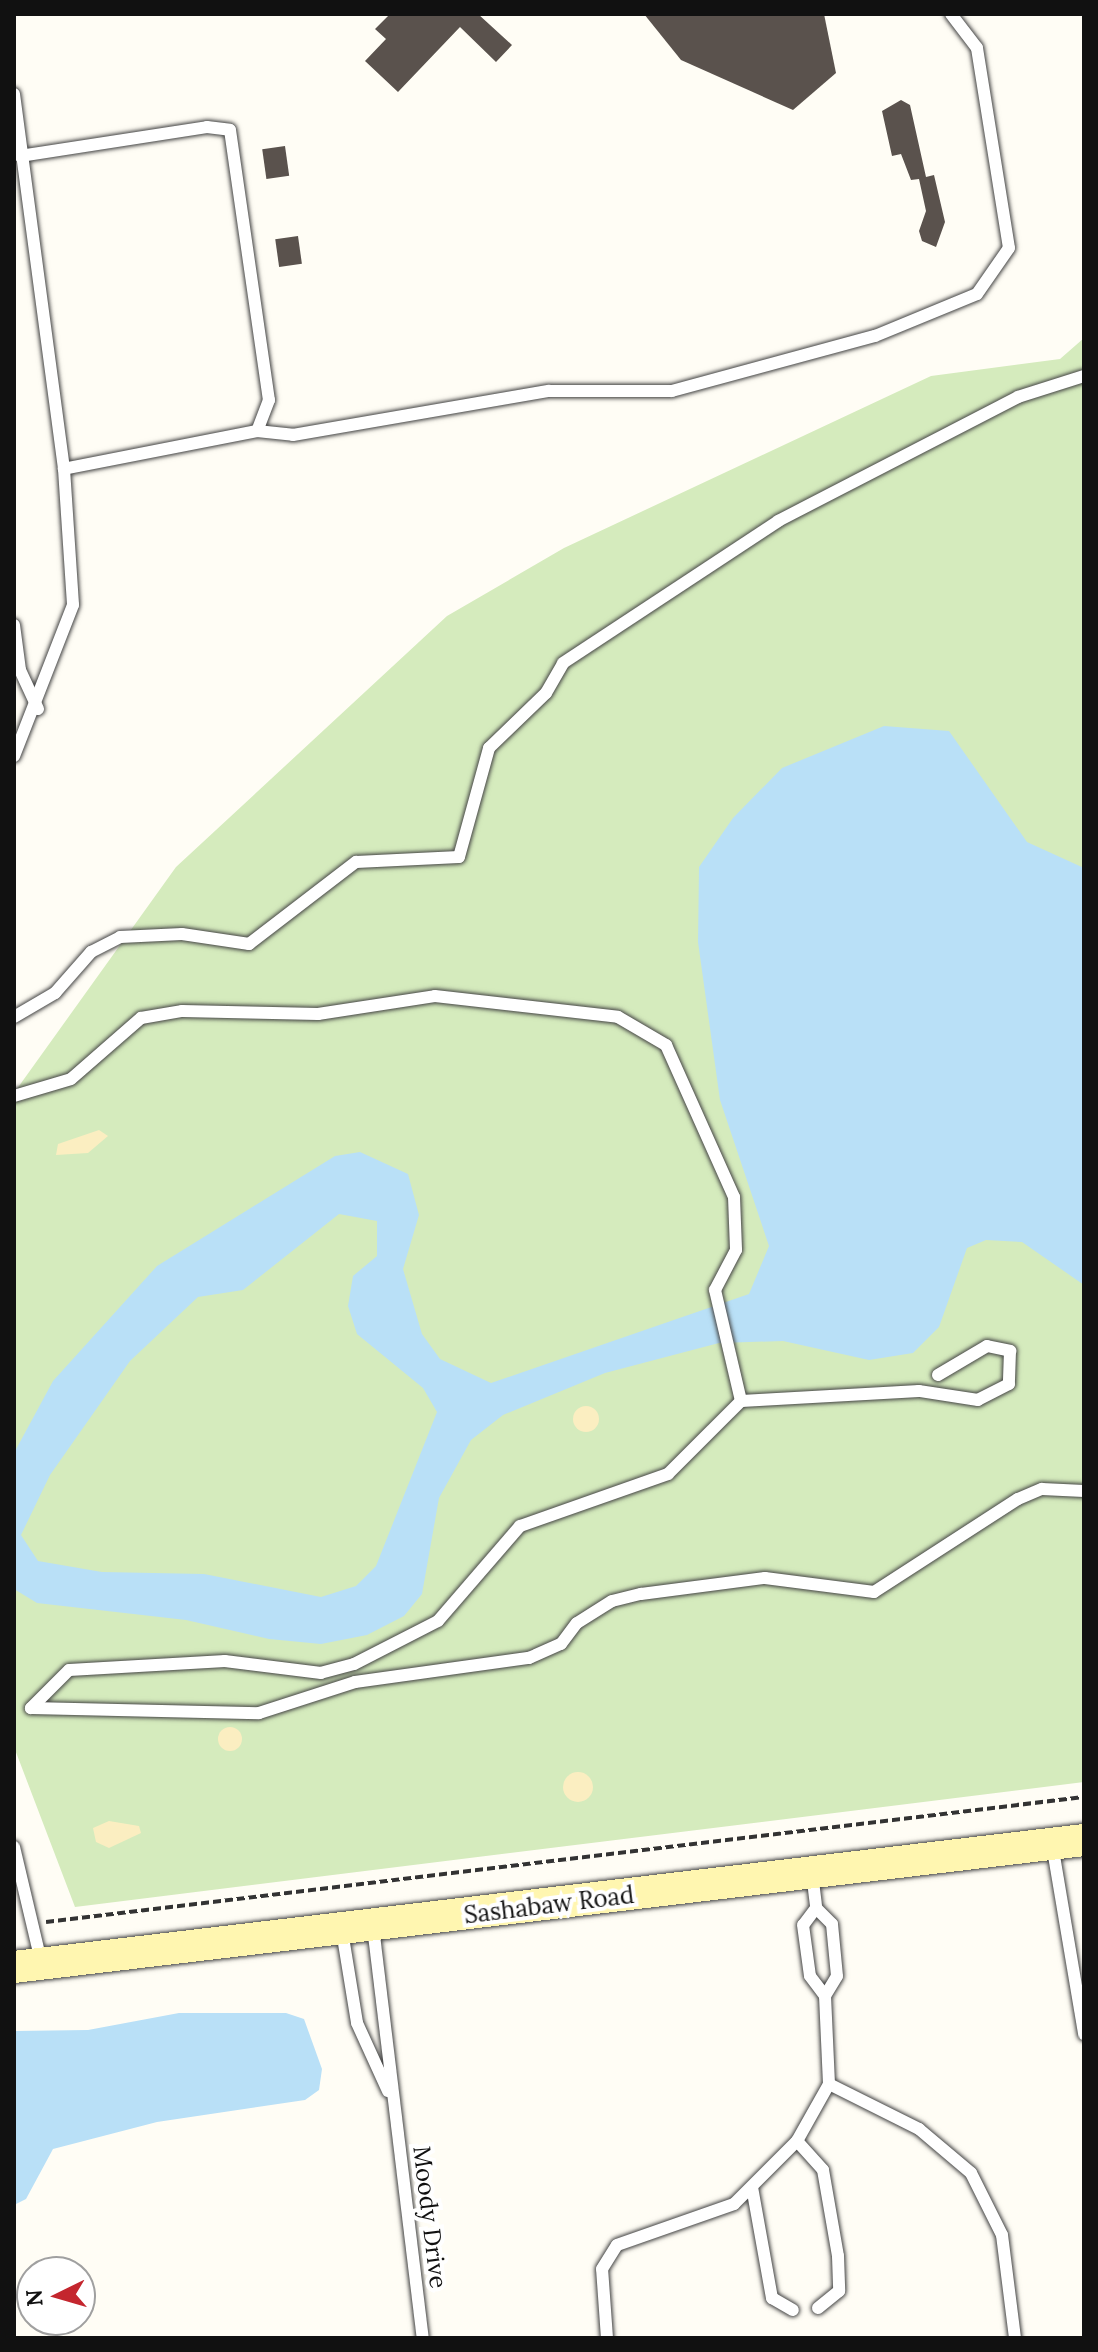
<!DOCTYPE html>
<style>
body{margin:0}
#map{position:relative;width:1098px;height:2352px;overflow:hidden;background:#fffdf5;font-family:Lora,serif}
div>[style]{position:absolute}
[style*='--x']{left:calc(var(--x)*1px);top:calc(var(--y)*1px);width:calc(var(--w)*1px);rotate:calc(var(--a)*1deg)}
.green>*{inset:0;background:#d5ebbd}
.sand>*{inset:0;background:#fbeec1}
.round{border-radius:50%}
.water>*{inset:0;background:#b9e0f7}
.building>*{inset:0;background:#5a524d;transform-origin:0 0}
.path>*{height:4px;margin-top:-2px;transform-origin:0;background:repeating-linear-gradient(90deg,#333 0 8px,transparent 0 12px)}
.roads{filter:drop-shadow(0 0 2px #444) drop-shadow(0 0 2px #444)}
.service>*{height:12px;margin:-6px;padding:0 6px;transform-origin:6px;border-radius:6px;background:#fff}
.secondary>*{height:32px;margin:-16px;padding:0 16px;transform-origin:16px;border-radius:16px;background:#fff6b0}
span{translate:-50% -50%;white-space:nowrap;text-align:center;line-height:1.15;-webkit-text-stroke:8px #fff;paint-order:stroke}
.street-label{font-size:24px;color:#111}
.frame{position:absolute;inset:0;border:16px solid #111;pointer-events:none}
.north{position:absolute;left:16px;top:2256px;width:80px;height:80px;box-sizing:border-box;background:#fff;border:2px solid #a0a0a0;border-radius:50%;rotate:265deg;font-size:22px;font-weight:700;line-height:32px;text-align:center;color:#111}
.north::after{content:'';display:block;margin:auto;width:28px;height:36px;background:#c4262e;clip-path:polygon(50% 0,100% 100%,50% 72%,0 100%)}
</style>
<div id="map">
<div class="green">
<div style="clip-path:polygon(1084px 338px,1084px 1782px,75px 1907px,14px 1747px,14px 1093px,176px 867px,447px 616px,564px 548px,931px 376px,1060px 359px)"></div>
</div>
<div class="sand">
<div style="clip-path:polygon(99px 1130px,108px 1136px,88px 1153px,56px 1155px,58px 1144px)"></div>
<div class="round" style="left:573px;top:1406px;width:26px;height:26px"></div>
<div class="round" style="left:218px;top:1727px;width:24px;height:24px"></div>
<div class="round" style="left:563px;top:1772px;width:30px;height:30px"></div>
<div style="clip-path:polygon(109px 1821px,139px 1826px,141px 1833px,109px 1848px,96px 1842px,93px 1828px)"></div>
</div>
<div class="water">
<div style="clip-path:polygon(evenodd,884px 726px,949px 731px,1027px 842px,1084px 868px,1084px 1285px,1022px 1242px,986px 1240px,967px 1248px,939px 1327px,913px 1353px,869px 1360px,783px 1341px,719px 1343px,605px 1373px,503px 1415px,471px 1440px,439px 1498px,422px 1594px,404px 1616px,367px 1635px,321px 1644px,269px 1639px,186px 1620px,37px 1603px,14px 1589px,14px 1453px,53px 1381px,157px 1266px,335px 1156px,360px 1152px,408px 1174px,419px 1215px,403px 1269px,422px 1334px,440px 1359px,491px 1383px,749px 1294px,769px 1246px,720px 1100px,698px 942px,699px 867px,733px 818px,782px 768px,884px 726px,339px 1214px,377px 1221px,377px 1256px,353px 1276px,348px 1306px,357px 1334px,423px 1388px,437px 1412px,376px 1566px,356px 1586px,321px 1597px,204px 1574px,102px 1572px,38px 1561px,21px 1535px,50px 1475px,130px 1361px,198px 1297px,243px 1290px,339px 1214px)"></div>
<div style="clip-path:polygon(179px 2013px,286px 2013px,304px 2019px,322px 2069px,319px 2090px,305px 2100px,157px 2122px,53px 2149px,26px 2199px,14px 2205px,14px 2031px,88px 2030px)"></div>
</div>
<div class="building">
<div style="clip-path:polygon(390px 14px,478px 14px,512px 45px,496px 62px,460px 27px,398px 92px,365px 61px,386px 39px,375px 29px)"></div>
<div style="clip-path:polygon(644px 14px,824px 14px,836px 73px,793px 110px,681px 60px)"></div>
<div style="clip-path:polygon(901px 100px,910px 105px,926px 177px,934px 175px,945px 222px,936px 247px,922px 241px,919px 231px,926px 211px,919px 179px,911px 180px,901px 154px,892px 156px,882px 111px)"></div>
<div style="left:285px;top:146px;width:30px;height:23px;rotate:82deg"></div>
<div style="left:298px;top:236px;width:28px;height:23px;rotate:82deg"></div>
</div>
<div class="path">
<div style="--x:46;--y:1922;--w:1045;--a:-6.87"></div>
</div>
<div class="roads">
<div class="service">
<div style="--x:14;--y:94;--w:378;--a:82.4"></div>
<div style="--x:64;--y:469;--w:136;--a:86.2"></div>
<div style="--x:73;--y:605;--w:162;--a:111.3"></div>
<div style="--x:20;--y:156;--w:189;--a:-8.8"></div>
<div style="--x:207;--y:127;--w:23;--a:7"></div>
<div style="--x:230;--y:130;--w:273;--a:81.8"></div>
<div style="--x:269;--y:400;--w:33;--a:111"></div>
<div style="--x:257;--y:431;--w:197;--a:168.9"></div>
<div style="--x:257;--y:431;--w:36;--a:6"></div>
<div style="--x:293;--y:435;--w:260;--a:-9.8"></div>
<div style="--x:549;--y:391;--w:123;--a:0"></div>
<div style="--x:672;--y:391;--w:210;--a:-15.2"></div>
<div style="--x:875;--y:336;--w:110;--a:-22.4"></div>
<div style="--x:977;--y:294;--w:56;--a:-55.2"></div>
<div style="--x:1009;--y:248;--w:203;--a:-99.1"></div>
<div style="--x:977;--y:48;--w:43;--a:-127.4"></div>
<div style="--x:14;--y:625;--w:45;--a:82.4"></div>
<div style="--x:20;--y:670;--w:43;--a:65.2"></div>
<div style="--x:14;--y:1017;--w:48;--a:-30.3"></div>
<div style="--x:55;--y:993;--w:55;--a:-48.7"></div>
<div style="--x:91;--y:952;--w:33;--a:-27"></div>
<div style="--x:120;--y:937;--w:62;--a:-2.8"></div>
<div style="--x:182;--y:934;--w:68;--a:8.5"></div>
<div style="--x:249;--y:944;--w:135;--a:-37.5"></div>
<div style="--x:356;--y:862;--w:103;--a:-2.8"></div>
<div style="--x:459;--y:857;--w:113;--a:-74.6"></div>
<div style="--x:489;--y:748;--w:79;--a:-44"></div>
<div style="--x:546;--y:693;--w:34;--a:-60"></div>
<div style="--x:563;--y:663;--w:258;--a:-33.4"></div>
<div style="--x:778;--y:521;--w:270;--a:-27.3"></div>
<div style="--x:1018;--y:397;--w:69;--a:-17.7"></div>
<div style="--x:14;--y:1096;--w:59;--a:-16.6"></div>
<div style="--x:71;--y:1079;--w:93;--a:-41.1"></div>
<div style="--x:141;--y:1018;--w:42;--a:-9.7"></div>
<div style="--x:182;--y:1011;--w:136;--a:1.3"></div>
<div style="--x:318;--y:1014;--w:118;--a:-8.7"></div>
<div style="--x:435;--y:996;--w:184;--a:6.5"></div>
<div style="--x:618;--y:1017;--w:56;--a:30.3"></div>
<div style="--x:666;--y:1045;--w:167;--a:65.9"></div>
<div style="--x:734;--y:1197;--w:53;--a:87.8"></div>
<div style="--x:736;--y:1250;--w:45;--a:117.7"></div>
<div style="--x:715;--y:1290;--w:114;--a:76.8"></div>
<div style="--x:938;--y:1375;--w:57;--a:-30.6"></div>
<div style="--x:987;--y:1346;--w:24;--a:12"></div>
<div style="--x:1010;--y:1351;--w:33;--a:92"></div>
<div style="--x:1009;--y:1384;--w:35;--a:153"></div>
<div style="--x:978;--y:1400;--w:60;--a:-171.3"></div>
<div style="--x:919;--y:1391;--w:178;--a:176.8"></div>
<div style="--x:741;--y:1401;--w:103;--a:135"></div>
<div style="--x:668;--y:1474;--w:157;--a:160.6"></div>
<div style="--x:520;--y:1526;--w:125;--a:130.8"></div>
<div style="--x:438;--y:1621;--w:94;--a:152.9"></div>
<div style="--x:354;--y:1664;--w:34;--a:165"></div>
<div style="--x:321;--y:1673;--w:97;--a:-172.9"></div>
<div style="--x:225;--y:1661;--w:156;--a:176.7"></div>
<div style="--x:69;--y:1670;--w:54;--a:135"></div>
<div style="--x:31;--y:1708;--w:228;--a:1.3"></div>
<div style="--x:259;--y:1713;--w:101;--a:-17.9"></div>
<div style="--x:355;--y:1682;--w:176;--a:-7.9"></div>
<div style="--x:529;--y:1658;--w:35;--a:-24"></div>
<div style="--x:561;--y:1644;--w:26;--a:-53"></div>
<div style="--x:577;--y:1623;--w:41;--a:-32.2"></div>
<div style="--x:612;--y:1601;--w:30;--a:-14"></div>
<div style="--x:641;--y:1594;--w:125;--a:-7.4"></div>
<div style="--x:765;--y:1578;--w:110;--a:7.3"></div>
<div style="--x:874;--y:1592;--w:171;--a:-32.9"></div>
<div style="--x:1018;--y:1499;--w:26;--a:-23"></div>
<div style="--x:1042;--y:1489;--w:42;--a:2.7"></div>
<div style="--x:1052;--y:1844;--w:193;--a:80.4"></div>
<div style="--x:14;--y:1847;--w:117;--a:76.7"></div>
<div style="--x:812;--y:1873;--w:35;--a:83"></div>
<div style="--x:373;--y:1927;--w:414;--a:83.1"></div>
<div style="--x:342;--y:1931;--w:93;--a:80.7"></div>
<div style="--x:357;--y:2023;--w:75;--a:65.5"></div>
<div style="--x:829;--y:2084;--w:101;--a:26.6"></div>
<div style="--x:919;--y:2129;--w:68;--a:40.2"></div>
<div style="--x:971;--y:2173;--w:69;--a:63.4"></div>
<div style="--x:1002;--y:2235;--w:104;--a:82.8"></div>
<div style="--x:797;--y:2141;--w:39;--a:48"></div>
<div style="--x:823;--y:2170;--w:87;--a:80.1"></div>
<div style="--x:838;--y:2256;--w:35;--a:88"></div>
<div style="--x:839;--y:2291;--w:27;--a:141"></div>
<div style="--x:752;--y:2187;--w:113;--a:79.8"></div>
<div style="--x:772;--y:2298;--w:24;--a:30"></div>
<div style="--x:607;--y:2338;--w:69;--a:-94.1"></div>
<div style="--x:602;--y:2269;--w:28;--a:-58"></div>
<div style="--x:617;--y:2245;--w:124;--a:-19.3"></div>
<div style="--x:734;--y:2204;--w:89;--a:-45"></div>
<div style="--x:797;--y:2141;--w:65;--a:-60.7"></div>
<div style="--x:829;--y:2084;--w:88;--a:-92.6"></div>
<div style="--x:825;--y:1996;--w:23;--a:-59"></div>
<div style="--x:837;--y:1976;--w:52;--a:-95.5"></div>
<div style="--x:832;--y:1924;--w:23;--a:-135"></div>
<div style="--x:816;--y:1908;--w:21;--a:127"></div>
<div style="--x:803;--y:1925;--w:51;--a:82.2"></div>
<div style="--x:810;--y:1976;--w:25;--a:53"></div>
</div>
<div class="secondary">
<div style="--x:14;--y:1967;--w:1078;--a:-6.77"></div>
</div>
</div>
<div class="street-label">
<span style="left:549px;top:1905px;rotate:-7deg">Sashabaw Road</span>
<span style="left:430px;top:2217px;rotate:83deg">Moody Drive</span>
</div>
<div class="frame"></div>
<div class="north">N</div>
</div>
